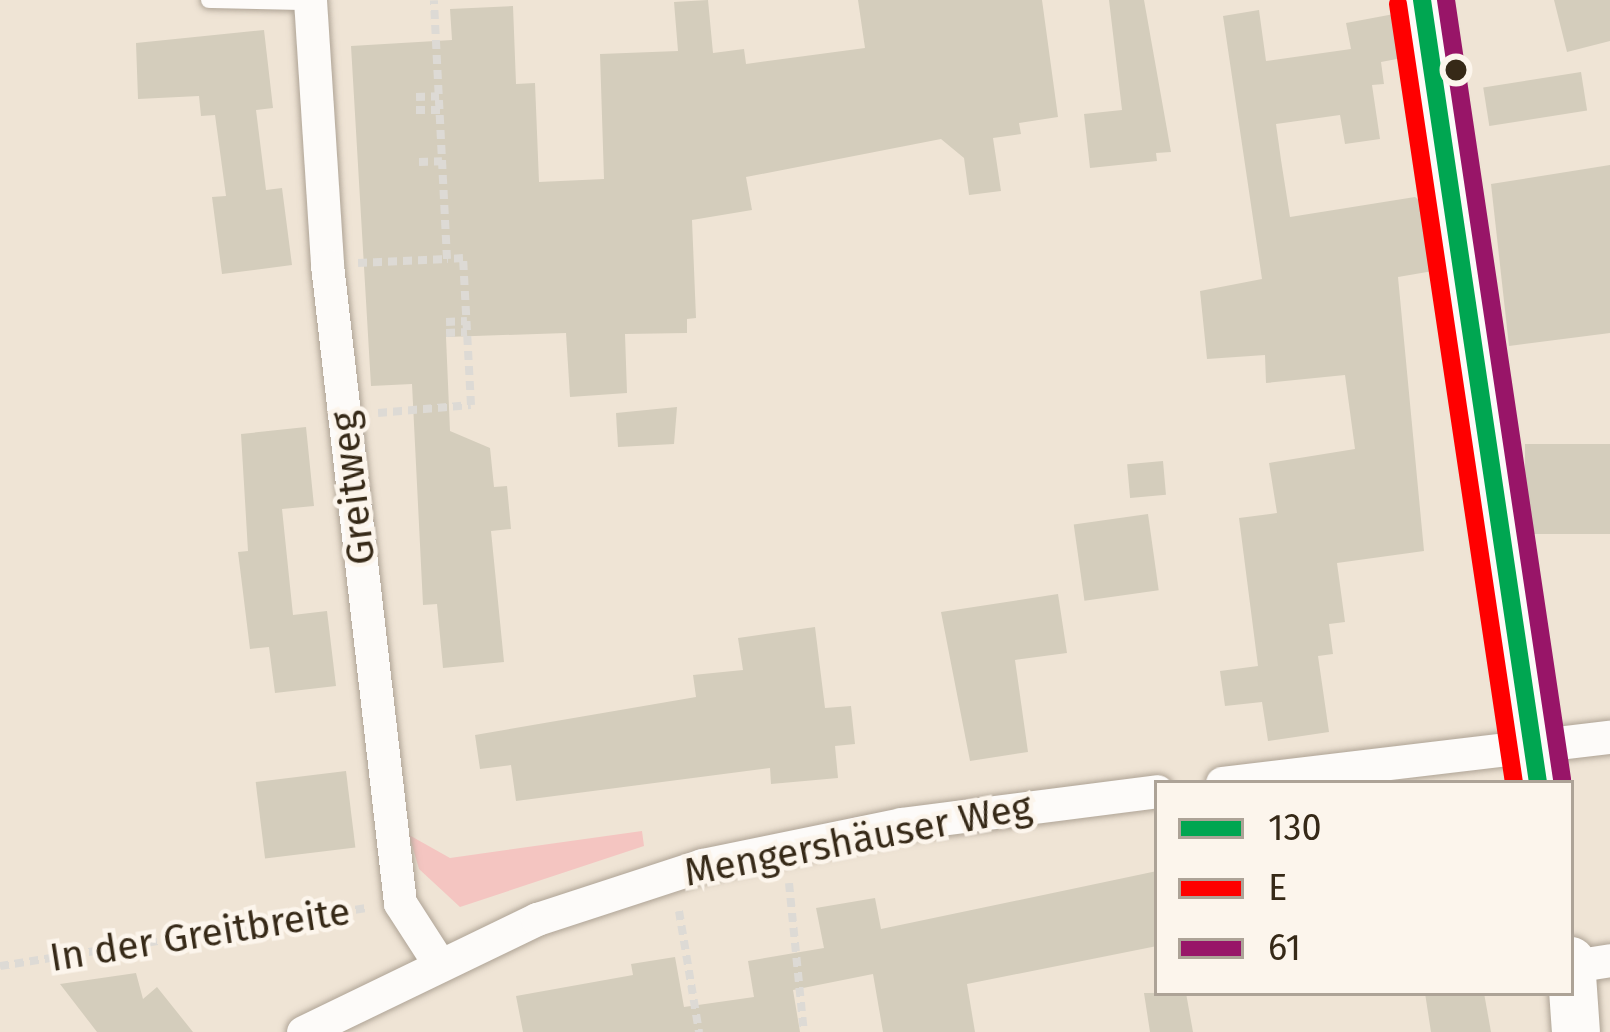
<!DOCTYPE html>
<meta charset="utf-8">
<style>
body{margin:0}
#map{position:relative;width:1610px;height:1032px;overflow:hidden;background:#efe4d5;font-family:"Fira Sans",sans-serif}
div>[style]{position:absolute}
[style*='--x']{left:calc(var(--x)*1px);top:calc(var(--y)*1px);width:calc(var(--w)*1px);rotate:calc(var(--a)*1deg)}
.green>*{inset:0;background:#f4c5c1}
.building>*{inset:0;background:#d4cdbc;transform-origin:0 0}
.path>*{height:8px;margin-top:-4px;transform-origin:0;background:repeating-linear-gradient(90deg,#dddad5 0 9px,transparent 0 15px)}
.roads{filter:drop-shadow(0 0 3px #aea395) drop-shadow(0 0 3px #aea395)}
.lane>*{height:16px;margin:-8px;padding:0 8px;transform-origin:8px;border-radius:8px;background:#fdfbf9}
.street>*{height:33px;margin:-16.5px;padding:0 16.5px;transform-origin:16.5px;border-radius:16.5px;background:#fdfbf9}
.secondary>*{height:48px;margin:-24px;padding:0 24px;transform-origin:24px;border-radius:24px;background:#fdfbf9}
.bus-1>*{height:18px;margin:-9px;padding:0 9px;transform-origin:9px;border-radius:9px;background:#00a651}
.bus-2>*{height:18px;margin:-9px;padding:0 9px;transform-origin:9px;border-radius:9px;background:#f00}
.bus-3>*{height:18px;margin:-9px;padding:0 9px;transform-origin:9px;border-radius:9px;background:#981568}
.dots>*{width:33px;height:33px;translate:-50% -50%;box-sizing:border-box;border:6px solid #fcf5ec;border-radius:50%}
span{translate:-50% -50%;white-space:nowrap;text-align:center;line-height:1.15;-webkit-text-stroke:9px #fcf5ec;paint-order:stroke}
.street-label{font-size:39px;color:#362917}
.legend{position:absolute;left:1154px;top:780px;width:420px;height:216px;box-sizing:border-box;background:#fcf5ec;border:3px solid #ada397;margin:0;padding:15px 21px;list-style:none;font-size:36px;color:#362917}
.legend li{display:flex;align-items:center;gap:24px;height:60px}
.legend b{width:60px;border:3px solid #ada397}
</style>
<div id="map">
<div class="green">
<div style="clip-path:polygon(642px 831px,644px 846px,460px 907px,419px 869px,409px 835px,450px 858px)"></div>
</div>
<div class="building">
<div style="clip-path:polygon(708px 0,713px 53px,744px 49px,746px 64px,865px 48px,858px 0,1042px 0,1058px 117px,1019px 123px,1021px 134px,993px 138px,1001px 191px,969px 195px,964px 158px,941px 139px,746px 177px,752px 210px,692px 220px,696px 318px,687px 319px,687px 333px,625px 334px,627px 393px,570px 397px,566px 333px,446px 337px,450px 431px,490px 448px,494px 487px,507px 486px,511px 529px,491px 531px,504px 662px,443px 668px,437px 604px,423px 605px,412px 384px,371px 386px,351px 46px,452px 40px,450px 9px,513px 6px,516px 84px,535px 83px,539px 182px,604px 179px,600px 54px,678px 51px,674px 2px)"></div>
<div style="clip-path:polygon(1109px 0,1144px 0,1171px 152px,1156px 153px,1157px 161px,1090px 168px,1084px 114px,1122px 110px)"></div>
<div style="clip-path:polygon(1554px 0,1610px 0,1610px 41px,1567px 52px)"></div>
<div style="clip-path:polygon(1259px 10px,1266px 61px,1351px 49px,1346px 23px,1394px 14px,1402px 58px,1381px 62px,1384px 84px,1372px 85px,1380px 139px,1345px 144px,1340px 115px,1276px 124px,1281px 160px,1290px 217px,1415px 197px,1423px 203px,1433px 271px,1398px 277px,1424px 551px,1337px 563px,1345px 622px,1329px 624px,1333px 654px,1318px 656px,1329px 732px,1268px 741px,1262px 702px,1225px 706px,1220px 671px,1258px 666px,1239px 518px,1277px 513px,1269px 463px,1355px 449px,1345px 375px,1266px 383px,1265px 355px,1207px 359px,1200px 291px,1262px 279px,1223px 16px)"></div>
<div style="clip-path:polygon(264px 30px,273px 108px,256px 110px,266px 190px,282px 188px,292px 265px,222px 274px,212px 197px,226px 196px,215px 115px,201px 116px,199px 96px,138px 99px,136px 43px)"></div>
<div style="left:1581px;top:72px;width:39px;height:99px;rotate:81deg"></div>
<div style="clip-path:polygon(1610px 165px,1610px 333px,1509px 346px,1491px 184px)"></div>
<div style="clip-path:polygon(677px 407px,674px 444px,618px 447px,616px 413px)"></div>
<div style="clip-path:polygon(306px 427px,314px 506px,282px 509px,293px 615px,327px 611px,336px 686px,275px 693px,269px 647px,250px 649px,238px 552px,248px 551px,241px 434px)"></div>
<div style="left:1610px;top:444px;width:90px;height:85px;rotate:90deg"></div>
<div style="left:1163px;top:461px;width:34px;height:36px;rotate:85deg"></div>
<div style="left:1148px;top:514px;width:77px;height:75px;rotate:82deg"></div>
<div style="clip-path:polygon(1058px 594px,1067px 653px,1015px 660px,1028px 752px,970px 761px,941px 612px)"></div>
<div style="clip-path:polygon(815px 627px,825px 708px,851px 706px,855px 744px,835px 746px,838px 778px,771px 784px,770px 768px,516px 801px,511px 765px,480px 769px,475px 735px,696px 697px,693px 675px,743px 670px,738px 638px)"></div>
<div style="left:346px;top:771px;width:77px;height:91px;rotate:83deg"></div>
<div style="clip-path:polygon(1157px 871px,1157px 946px,967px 984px,975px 1032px,883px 1032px,873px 974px,793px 990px,800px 1032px,523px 1032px,516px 996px,633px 975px,631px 964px,675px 957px,684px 1007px,754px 997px,748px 961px,824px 948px,816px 908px,875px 898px,881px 929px)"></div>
<div style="clip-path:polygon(136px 973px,143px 999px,157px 987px,193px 1032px,97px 1032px,60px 984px)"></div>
<div style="clip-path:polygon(1144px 993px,1186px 993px,1193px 1032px,1150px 1032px)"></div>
<div style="clip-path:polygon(1425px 993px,1484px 993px,1491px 1032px,1431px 1032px)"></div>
</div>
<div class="path">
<div style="--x:416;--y:97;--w:23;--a:-2"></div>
<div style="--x:416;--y:110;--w:24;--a:0"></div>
<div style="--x:419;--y:162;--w:23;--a:-2"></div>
<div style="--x:358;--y:263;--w:89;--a:-2.6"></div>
<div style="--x:447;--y:259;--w:259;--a:-92.9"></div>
<div style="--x:446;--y:322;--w:21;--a:-3"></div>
<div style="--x:446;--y:333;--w:21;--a:-3"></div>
<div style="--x:378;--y:413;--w:93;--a:-4.9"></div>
<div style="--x:471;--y:405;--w:147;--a:-93.1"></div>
<div style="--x:463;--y:258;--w:16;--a:176"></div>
<div style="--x:789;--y:883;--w:150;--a:84.3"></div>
<div style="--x:679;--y:911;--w:123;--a:80.6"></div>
<div style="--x:0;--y:966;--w:371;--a:-9"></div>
</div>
<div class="roads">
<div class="lane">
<div style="--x:209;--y:0;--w:95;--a:1.2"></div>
</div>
<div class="street">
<div style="--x:310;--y:0;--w:266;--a:86.3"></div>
<div style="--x:327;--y:265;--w:642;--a:83.47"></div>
<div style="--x:400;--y:903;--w:70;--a:57.2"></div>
<div style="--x:1222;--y:783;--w:391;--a:-6.8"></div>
<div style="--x:1573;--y:966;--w:37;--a:-9"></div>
<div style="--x:303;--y:1032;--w:260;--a:-25.8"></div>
<div style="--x:537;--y:919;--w:174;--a:-18.1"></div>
<div style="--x:702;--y:865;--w:203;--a:-11.6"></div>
<div style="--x:901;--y:824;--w:258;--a:-7.3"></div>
</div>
<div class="secondary">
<div style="--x:1422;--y:0;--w:792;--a:81.57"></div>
<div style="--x:1571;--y:961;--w:71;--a:86"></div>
</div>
</div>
<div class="bus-1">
<div style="--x:1422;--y:0;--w:792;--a:81.57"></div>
</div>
<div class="bus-2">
<div style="--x:1398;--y:4;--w:788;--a:81.53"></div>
</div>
<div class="bus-3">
<div style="--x:1446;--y:0;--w:788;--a:81.53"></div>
</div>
<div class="dots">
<div style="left:1456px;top:70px;background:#362917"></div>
</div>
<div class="street-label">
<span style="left:353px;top:488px;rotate:-97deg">Greitweg</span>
<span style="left:858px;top:840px;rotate:-11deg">Mengershäuser Weg</span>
<span style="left:200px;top:935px;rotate:-9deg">In der Greitbreite</span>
</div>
<ul class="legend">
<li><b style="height:15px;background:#00a651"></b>130</li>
<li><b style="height:15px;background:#f00"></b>E</li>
<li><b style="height:15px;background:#981568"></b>61</li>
</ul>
</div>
